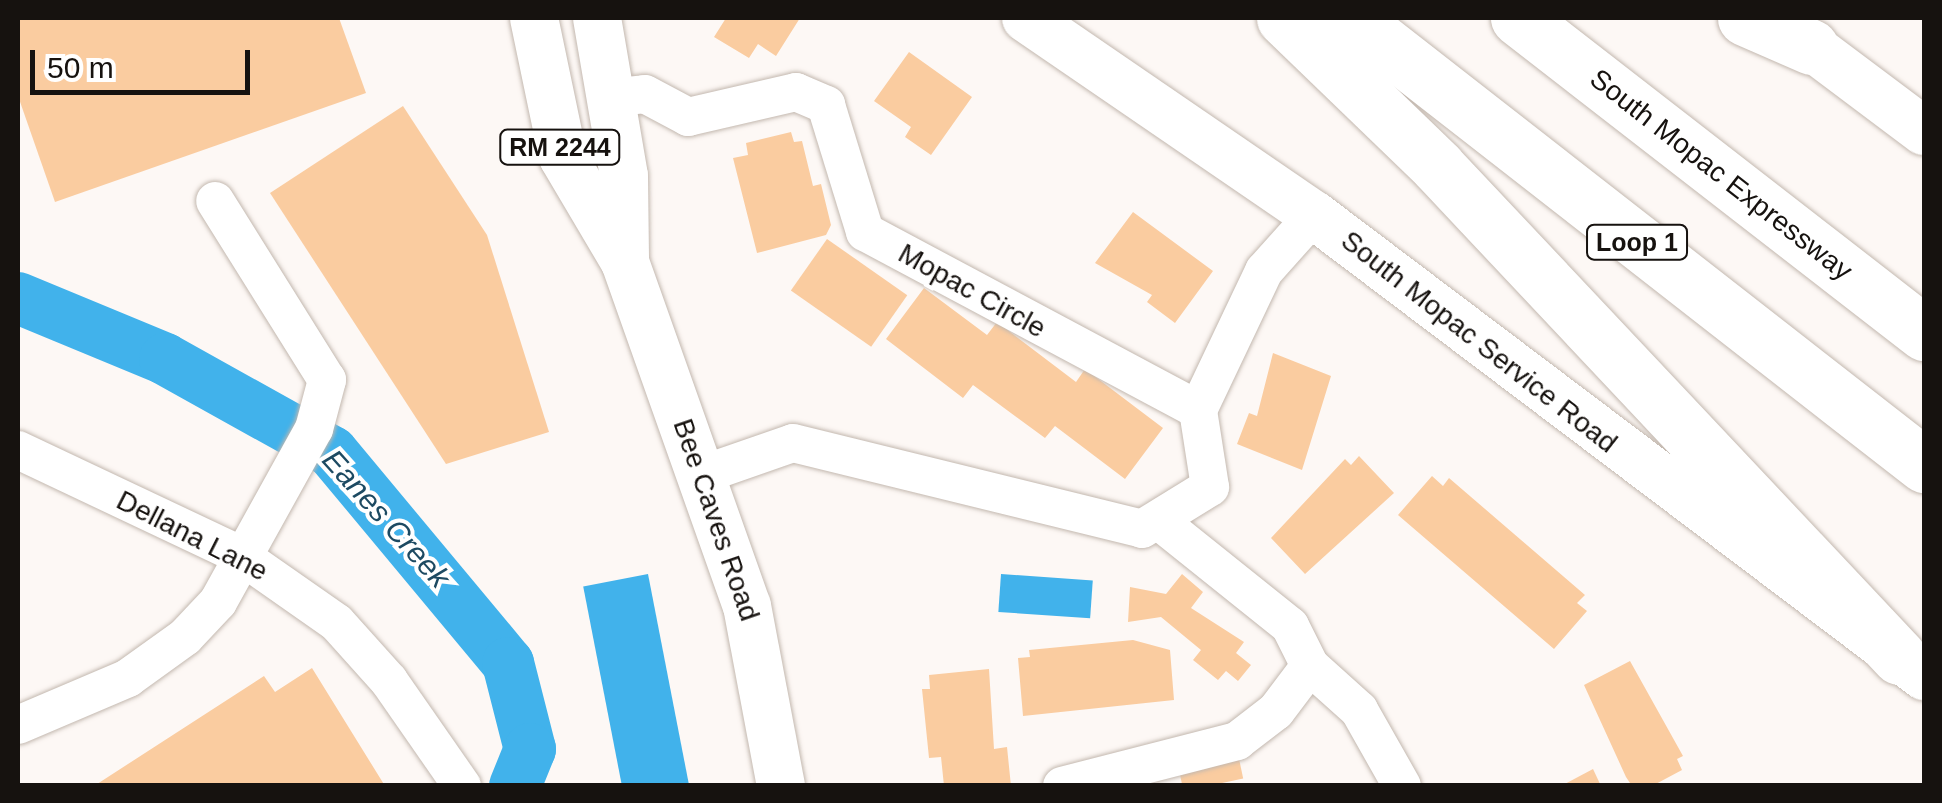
<!DOCTYPE html>
<style>
body{margin:0}
#map{position:relative;width:1942px;height:803px;overflow:hidden;background:#fdf8f5;font-family:Helvetica,sans-serif}
div>[style]{position:absolute}
[style*='--x']{left:calc(var(--x)*1px);top:calc(var(--y)*1px);width:calc(var(--w)*1px);rotate:calc(var(--a)*1deg)}
.water>*{inset:0;background:#41b2eb;transform-origin:0 0}
.river>*{height:52px;margin:-26px;padding:0 26px;transform-origin:26px;border-radius:26px;background:#41b2eb}
.building>*{inset:0;background:#facca0;transform-origin:0 0}
.roads{filter:drop-shadow(0 0 2px #c3b8af) drop-shadow(0 0 2px #c3b8af)}
.minor>*{height:38px;margin:-19px;padding:0 19px;transform-origin:19px;border-radius:19px;background:#fff}
.major>*{height:48px;margin:-24px;padding:0 24px;transform-origin:24px;border-radius:24px;background:#fff}
.highway>*{height:55px;margin:-27.5px;padding:0 27.5px;transform-origin:27.5px;border-radius:27.5px;background:#fff}
span{translate:-50% -50%;white-space:nowrap;text-align:center;line-height:1.15;-webkit-text-stroke:8px #fff;paint-order:stroke}
.shield-label span{padding:2px 8px;background:#fff;border:2px solid;border-radius:8px;-webkit-text-stroke-width:0}
.shield-label{font-size:25px;color:#16120f;font-weight:700}
.street-label{font-size:28px;color:#16120f}
.water-label{font-size:30px;color:#1d4a62;font-style:italic}
.frame{position:absolute;inset:0;border:20px solid #16120f;pointer-events:none}
.scale{position:absolute;left:30px;top:50px;width:220px;height:45px;box-sizing:border-box;border:5px solid #16120f;border-top:0;padding-left:12px;font-size:30px;line-height:35px;white-space:nowrap;color:#16120f;-webkit-text-stroke:8px #fff;paint-order:stroke}
</style>
<div id="map">
<div class="water">
<div style="left:648px;top:574px;width:215px;height:66px;rotate:79deg"></div>
<div style="left:1001px;top:574px;width:92px;height:38px;rotate:4deg"></div>
</div>
<div class="river">
<div style="--x:18;--y:298;--w:159;--a:22.5"></div>
<div style="--x:165;--y:359;--w:191;--a:29.1"></div>
<div style="--x:332;--y:452;--w:275;--a:50.2"></div>
<div style="--x:508;--y:663;--w:89;--a:75.7"></div>
<div style="--x:530;--y:749;--w:40;--a:112"></div>
</div>
<div class="building">
<div style="clip-path:polygon(18px 18px,339px 18px,366px 93px,55px 202px,18px 96px)"></div>
<div style="clip-path:polygon(726px 18px,800px 18px,776px 56px,758px 44px,749px 58px,714px 37px)"></div>
<div style="clip-path:polygon(909px 52px,972px 97px,931px 155px,905px 137px,911px 127px,874px 101px)"></div>
<div style="clip-path:polygon(403px 106px,487px 235px,549px 432px,446px 464px,270px 193px)"></div>
<div style="clip-path:polygon(791px 132px,794px 142px,802px 141px,813px 186px,821px 184px,831px 225px,826px 235px,757px 253px,733px 158px,748px 155px,746px 143px)"></div>
<div style="clip-path:polygon(1133px 212px,1213px 271px,1175px 323px,1147px 302px,1152px 295px,1095px 263px)"></div>
<div style="left:827px;top:239px;width:98px;height:63px;rotate:35deg"></div>
<div style="clip-path:polygon(924px 288px,987px 335px,997px 322px,1076px 382px,1085px 369px,1163px 428px,1125px 479px,1055px 426px,1045px 438px,973px 385px,963px 398px,886px 339px)"></div>
<div style="clip-path:polygon(1273px 353px,1331px 376px,1302px 470px,1237px 444px,1249px 413px,1257px 416px)"></div>
<div style="clip-path:polygon(1359px 456px,1394px 493px,1305px 574px,1271px 538px,1345px 459px,1351px 465px)"></div>
<div style="clip-path:polygon(1432px 476px,1443px 486px,1449px 478px,1585px 595px,1577px 603px,1587px 611px,1554px 649px,1398px 515px)"></div>
<div style="clip-path:polygon(1182px 574px,1203px 592px,1191px 608px,1244px 642px,1236px 653px,1251px 665px,1238px 681px,1226px 671px,1218px 680px,1193px 660px,1201px 650px,1161px 617px,1128px 622px,1130px 587px,1166px 594px)"></div>
<div style="clip-path:polygon(1133px 640px,1170px 650px,1174px 700px,1023px 716px,1018px 658px,1030px 657px,1029px 650px)"></div>
<div style="clip-path:polygon(1630px 661px,1683px 756px,1677px 759px,1682px 770px,1652px 786px,1632px 786px,1626px 777px,1584px 685px)"></div>
<div style="clip-path:polygon(312px 668px,385px 786px,94px 786px,264px 676px,275px 692px)"></div>
<div style="clip-path:polygon(989px 669px,994px 749px,1007px 747px,1011px 786px,944px 786px,941px 757px,929px 758px,922px 689px,930px 689px,929px 675px)"></div>
<div style="left:1238px;top:754px;width:25px;height:61px;rotate:78deg"></div>
<div style="clip-path:polygon(1593px 769px,1601px 786px,1561px 786px)"></div>
</div>
<div class="roads">
<div class="minor">
<div style="--x:608;--y:98;--w:37;--a:-6"></div>
<div style="--x:645;--y:94;--w:49;--a:28.1"></div>
<div style="--x:688;--y:117;--w:111;--a:-13"></div>
<div style="--x:796;--y:92;--w:33;--a:23"></div>
<div style="--x:826;--y:105;--w:133;--a:72.9"></div>
<div style="--x:865;--y:232;--w:378;--a:28.1"></div>
<div style="--x:1198;--y:410;--w:154;--a:-64.6"></div>
<div style="--x:1264;--y:271;--w:75;--a:-48.2"></div>
<div style="--x:18;--y:450;--w:246;--a:25.3"></div>
<div style="--x:240;--y:555;--w:118;--a:35"></div>
<div style="--x:337;--y:623;--w:78;--a:48.1"></div>
<div style="--x:389;--y:681;--w:128;--a:55.2"></div>
<div style="--x:701;--y:475;--w:97;--a:-19.2"></div>
<div style="--x:793;--y:443;--w:359;--a:13.8"></div>
<div style="--x:1142;--y:529;--w:80;--a:-31.7"></div>
<div style="--x:1210;--y:487;--w:78;--a:-98.9"></div>
<div style="--x:1159;--y:521;--w:168;--a:38.7"></div>
<div style="--x:1290;--y:626;--w:45;--a:63.4"></div>
<div style="--x:1310;--y:666;--w:66;--a:41.9"></div>
<div style="--x:1359;--y:710;--w:87;--a:60.5"></div>
<div style="--x:18;--y:725;--w:120;--a:-23.1"></div>
<div style="--x:128;--y:678;--w:70;--a:-35.7"></div>
<div style="--x:185;--y:637;--w:48;--a:-46.7"></div>
<div style="--x:218;--y:602;--w:198;--a:-61"></div>
<div style="--x:314;--y:429;--w:51;--a:-75.1"></div>
<div style="--x:327;--y:380;--w:211;--a:-122"></div>
<div style="--x:1062;--y:786;--w:181;--a:-14.4"></div>
<div style="--x:1237;--y:741;--w:49;--a:-37.6"></div>
<div style="--x:1276;--y:711;--w:56;--a:-52.9"></div>
</div>
<div class="major">
<div style="--x:534;--y:18;--w:142;--a:78.2"></div>
<div style="--x:563;--y:157;--w:122;--a:59.4"></div>
<div style="--x:625;--y:262;--w:365;--a:70.5"></div>
<div style="--x:747;--y:606;--w:183;--a:79.3"></div>
<div style="--x:597;--y:18;--w:160;--a:80.3"></div>
<div style="--x:624;--y:176;--w:86;--a:89.3"></div>
<div style="--x:1026;--y:18;--w:349;--a:34.4"></div>
<div style="--x:1314;--y:215;--w:765;--a:37.08"></div>
<div style="--x:1780;--y:23;--w:180;--a:36.9"></div>
</div>
<div class="highway">
<div style="--x:1284;--y:18;--w:213;--a:44"></div>
<div style="--x:1437;--y:166;--w:674;--a:46.74"></div>
<div style="--x:1351;--y:18;--w:727;--a:37.96"></div>
<div style="--x:1518;--y:18;--w:514;--a:37.81"></div>
<div style="--x:1745;--y:18;--w:72;--a:23.7"></div>
</div>
</div>
<div class="shield-label">
<span style="left:560px;top:147px">RM 2244</span>
<span style="left:1637px;top:242px">Loop 1</span>
</div>
<div class="street-label">
<span style="left:1721px;top:175px;rotate:38deg">South Mopac Expressway</span>
<span style="left:972px;top:291px;rotate:29deg">Mopac Circle</span>
<span style="left:1479px;top:342px;rotate:38deg">South Mopac Service Road</span>
<span style="left:716px;top:520px;rotate:71deg">Bee Caves Road</span>
<span style="left:192px;top:536px;rotate:27deg">Dellana Lane</span>
</div>
<div class="water-label">
<span style="left:386px;top:519px;rotate:48deg">Eanes Creek</span>
</div>
<div class="frame"></div>
<div class="scale">50 m</div>
</div>
